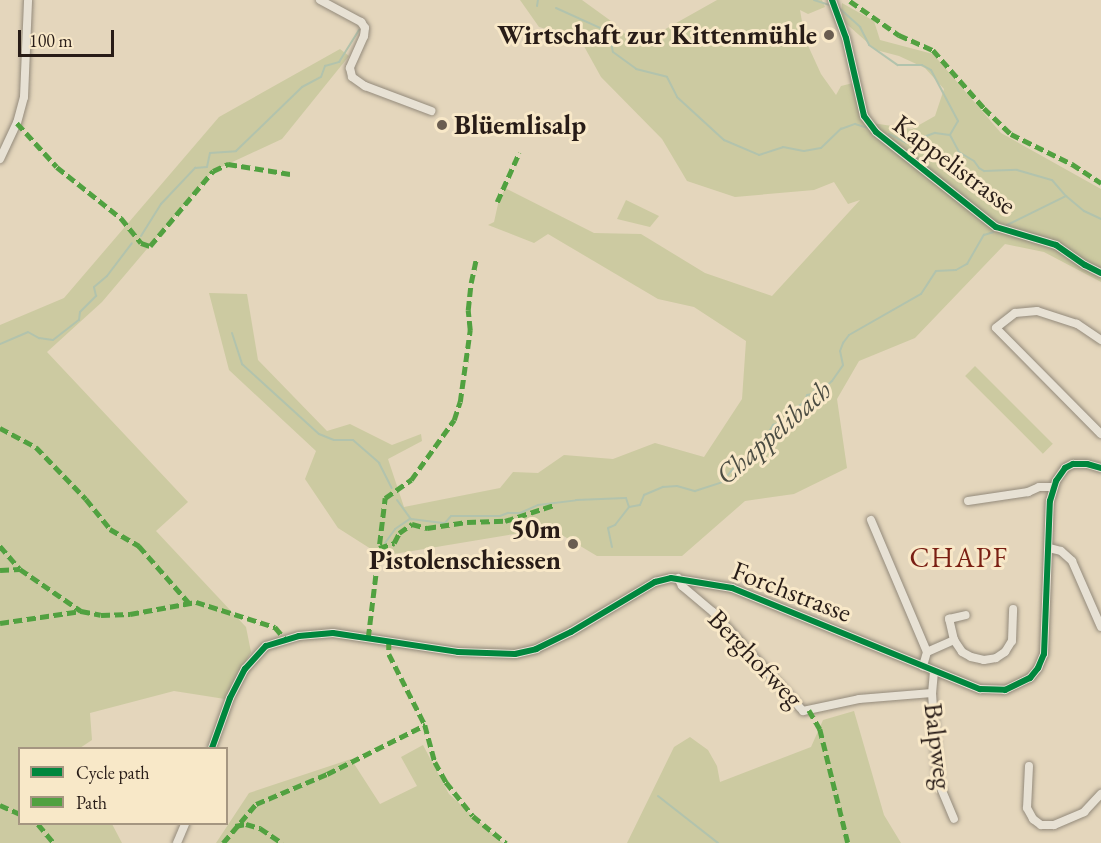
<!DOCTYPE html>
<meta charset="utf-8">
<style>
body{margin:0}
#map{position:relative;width:1101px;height:843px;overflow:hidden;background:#e4d6bc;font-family:"EB Garamond",serif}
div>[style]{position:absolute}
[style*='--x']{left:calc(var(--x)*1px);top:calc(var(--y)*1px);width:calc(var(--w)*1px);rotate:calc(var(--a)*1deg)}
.green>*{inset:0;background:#cccaa1;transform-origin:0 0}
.stream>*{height:2px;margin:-1px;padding:0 1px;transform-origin:1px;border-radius:1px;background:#b2c3ad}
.roads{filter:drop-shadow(0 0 2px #938a7b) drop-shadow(0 0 2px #938a7b)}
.street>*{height:8px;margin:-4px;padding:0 4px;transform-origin:4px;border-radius:4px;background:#e7e1d4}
.quiet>*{height:4.5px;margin-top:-2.25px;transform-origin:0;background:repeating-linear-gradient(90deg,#51a140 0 9px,transparent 0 13.5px)}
.cycleway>*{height:6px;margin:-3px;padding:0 3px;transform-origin:3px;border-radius:3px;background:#00873e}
.dots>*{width:16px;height:16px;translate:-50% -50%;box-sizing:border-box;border:3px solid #f8e8c8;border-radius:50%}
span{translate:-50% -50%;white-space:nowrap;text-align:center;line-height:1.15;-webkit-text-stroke:6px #f8e8c8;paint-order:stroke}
.poi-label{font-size:27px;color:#281c17;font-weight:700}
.right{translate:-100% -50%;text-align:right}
.left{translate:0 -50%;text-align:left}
.street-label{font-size:27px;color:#281c17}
.water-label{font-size:28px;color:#4b4c42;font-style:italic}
.neighbourhood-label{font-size:28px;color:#7a1f14;letter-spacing:1.5px}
.legend{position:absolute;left:18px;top:747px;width:210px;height:78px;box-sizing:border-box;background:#f8e8c8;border:2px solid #a59681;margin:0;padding:8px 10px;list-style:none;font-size:18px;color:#281c17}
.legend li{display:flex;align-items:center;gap:12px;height:30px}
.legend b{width:30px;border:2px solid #a59681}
.scale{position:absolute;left:18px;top:30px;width:96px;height:27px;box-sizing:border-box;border:3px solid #281c17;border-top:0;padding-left:8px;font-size:18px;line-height:21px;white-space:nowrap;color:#281c17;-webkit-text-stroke:4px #f8e8c8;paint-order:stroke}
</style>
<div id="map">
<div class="green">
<div style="clip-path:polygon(520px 0,582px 0,611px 21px,637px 45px,717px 0,822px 0,825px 7px,808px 14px,800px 10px,805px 39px,821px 74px,836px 95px,841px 86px,857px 82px,872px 123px,912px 129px,935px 116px,944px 89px,925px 68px,899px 56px,876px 50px,841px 19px,842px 3px,874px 21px,880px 40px,933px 54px,1001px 133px,1101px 189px,1101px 282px,1044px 252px,1005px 244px,915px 338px,859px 361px,837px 399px,847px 468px,794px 494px,745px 501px,682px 556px,597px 556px,550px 528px,382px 556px,338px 528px,305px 479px,316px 451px,229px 370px,209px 293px,247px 294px,258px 360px,327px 431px,350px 424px,392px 445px,421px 434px,422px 441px,388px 459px,404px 507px,500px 488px,513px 472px,538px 473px,564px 455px,613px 459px,655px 443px,704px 457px,742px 399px,746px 341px,694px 307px,658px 299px,548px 234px,534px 243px,488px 225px,494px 222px,498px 204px,505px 188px,594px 233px,641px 234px,705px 273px,772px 296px,860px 200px,848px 204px,834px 182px,814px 190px,735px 197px,687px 181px,662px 139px,601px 77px,580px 39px,539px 27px)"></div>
<div style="clip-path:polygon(340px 49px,349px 56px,282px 139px,213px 171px,102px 302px,47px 352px,188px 502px,156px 531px,246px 627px,251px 652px,225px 699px,174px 691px,90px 713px,92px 740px,80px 748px,20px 748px,20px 824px,112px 824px,122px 843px,0 843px,0 325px,64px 298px,219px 117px)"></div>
<div style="clip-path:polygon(626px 200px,659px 216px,650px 227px,617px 219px)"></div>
<div style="left:975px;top:366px;width:110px;height:14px;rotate:45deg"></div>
<div style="clip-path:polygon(854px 711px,884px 815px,901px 843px,627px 843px,674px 747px,690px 737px,708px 750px,717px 766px,720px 782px,811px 747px,823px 720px)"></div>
<div style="clip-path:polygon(423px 745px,449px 794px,503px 843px,216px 843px,249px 793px,351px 759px,380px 804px,417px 786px,401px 757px)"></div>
</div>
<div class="stream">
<div style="--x:814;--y:0;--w:19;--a:18"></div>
<div style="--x:537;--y:6;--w:6;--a:-81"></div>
<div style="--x:838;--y:7;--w:30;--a:42"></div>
<div style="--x:860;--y:27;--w:20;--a:63"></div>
<div style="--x:869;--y:45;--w:35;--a:35"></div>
<div style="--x:898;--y:65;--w:24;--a:0"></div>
<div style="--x:922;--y:65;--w:10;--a:29"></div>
<div style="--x:931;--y:70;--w:58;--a:62.1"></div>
<div style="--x:958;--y:121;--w:16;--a:120"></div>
<div style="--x:950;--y:135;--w:19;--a:62"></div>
<div style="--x:959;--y:152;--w:17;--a:31"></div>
<div style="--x:974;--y:161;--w:9;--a:54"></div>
<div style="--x:979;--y:168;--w:6;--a:31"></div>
<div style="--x:984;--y:171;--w:33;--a:-2"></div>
<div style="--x:1017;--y:170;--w:36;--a:16"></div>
<div style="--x:1052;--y:180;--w:21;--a:49"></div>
<div style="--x:1066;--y:196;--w:23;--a:40"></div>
<div style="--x:1084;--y:211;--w:19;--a:25"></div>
<div style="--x:556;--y:8;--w:58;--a:24.4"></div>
<div style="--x:609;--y:32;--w:20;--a:79"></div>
<div style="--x:613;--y:52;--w:29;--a:36"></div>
<div style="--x:636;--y:69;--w:32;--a:14"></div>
<div style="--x:667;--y:77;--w:22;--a:63"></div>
<div style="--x:677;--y:97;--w:64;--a:42.5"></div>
<div style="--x:724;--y:140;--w:38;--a:23"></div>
<div style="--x:759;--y:155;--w:25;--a:-18"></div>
<div style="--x:783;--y:147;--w:21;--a:11"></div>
<div style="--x:804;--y:151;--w:17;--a:-10"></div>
<div style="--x:821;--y:148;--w:28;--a:-44"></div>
<div style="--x:841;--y:129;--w:15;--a:-20"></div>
<div style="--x:855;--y:124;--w:14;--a:17"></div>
<div style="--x:889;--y:134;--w:20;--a:27"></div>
<div style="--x:907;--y:143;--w:30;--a:-20"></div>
<div style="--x:935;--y:133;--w:15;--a:8"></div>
<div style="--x:1007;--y:225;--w:66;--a:-26.2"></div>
<div style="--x:141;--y:236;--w:38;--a:-58"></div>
<div style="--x:161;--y:204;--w:50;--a:-46.6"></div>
<div style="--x:195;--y:168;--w:12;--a:-5"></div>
<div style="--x:207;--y:167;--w:14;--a:-78"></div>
<div style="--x:210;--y:153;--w:26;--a:-4"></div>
<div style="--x:236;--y:151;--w:92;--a:-44.1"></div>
<div style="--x:302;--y:87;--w:21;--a:-28"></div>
<div style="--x:321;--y:77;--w:12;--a:-70"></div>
<div style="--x:325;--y:66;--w:15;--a:-16"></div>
<div style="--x:339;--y:62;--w:38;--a:-58"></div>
<div style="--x:232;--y:333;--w:33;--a:72"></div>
<div style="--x:242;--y:364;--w:104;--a:42.3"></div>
<div style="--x:319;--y:434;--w:16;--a:22"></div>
<div style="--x:334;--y:440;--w:19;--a:0"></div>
<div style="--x:353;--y:440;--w:35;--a:41"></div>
<div style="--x:379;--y:463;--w:28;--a:63"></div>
<div style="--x:0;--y:344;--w:30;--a:-23"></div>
<div style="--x:28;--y:332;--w:13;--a:29"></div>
<div style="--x:39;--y:338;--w:14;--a:8"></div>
<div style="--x:53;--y:340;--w:33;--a:-38"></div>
<div style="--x:79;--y:320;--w:8;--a:-83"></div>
<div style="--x:80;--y:312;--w:23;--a:-45"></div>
<div style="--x:96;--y:296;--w:9;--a:-103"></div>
<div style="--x:94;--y:287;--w:17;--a:-40"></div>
<div style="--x:107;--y:276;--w:41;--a:-52.9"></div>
<div style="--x:397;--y:500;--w:24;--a:54"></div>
<div style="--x:411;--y:519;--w:34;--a:7"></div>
<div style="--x:445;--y:523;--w:9;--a:-49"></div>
<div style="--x:451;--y:516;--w:49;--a:0"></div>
<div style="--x:500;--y:516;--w:9;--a:-21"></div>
<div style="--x:508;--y:513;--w:12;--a:0"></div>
<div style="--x:520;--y:513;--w:20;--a:-24"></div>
<div style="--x:538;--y:505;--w:38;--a:-7"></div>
<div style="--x:576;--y:500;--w:50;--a:-2.3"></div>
<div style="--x:626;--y:498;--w:9;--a:72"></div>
<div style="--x:629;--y:507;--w:11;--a:-10"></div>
<div style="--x:640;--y:505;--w:11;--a:-68"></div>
<div style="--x:644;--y:495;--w:21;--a:-23"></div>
<div style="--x:663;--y:487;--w:14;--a:-4"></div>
<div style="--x:677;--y:486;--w:19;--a:16"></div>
<div style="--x:695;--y:491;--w:28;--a:-18"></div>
<div style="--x:722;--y:482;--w:25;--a:-50"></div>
<div style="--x:738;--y:463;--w:24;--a:-30"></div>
<div style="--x:759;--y:451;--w:10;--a:-90"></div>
<div style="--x:759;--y:441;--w:10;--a:-37"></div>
<div style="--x:767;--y:435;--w:12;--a:-59"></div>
<div style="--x:773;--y:425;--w:15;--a:-20"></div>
<div style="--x:787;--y:420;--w:9;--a:-69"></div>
<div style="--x:790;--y:412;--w:18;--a:-34"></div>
<div style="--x:805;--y:402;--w:7;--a:-74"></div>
<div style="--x:807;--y:395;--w:5;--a:-11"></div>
<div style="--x:812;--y:394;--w:7;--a:-56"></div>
<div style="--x:816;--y:388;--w:7;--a:8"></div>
<div style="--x:823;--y:389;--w:12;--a:-42"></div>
<div style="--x:832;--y:381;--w:19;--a:-55"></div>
<div style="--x:843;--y:365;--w:14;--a:-102"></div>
<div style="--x:840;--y:351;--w:9;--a:-69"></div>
<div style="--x:843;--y:343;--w:10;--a:-53"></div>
<div style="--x:849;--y:335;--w:83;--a:-29.7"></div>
<div style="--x:921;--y:294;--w:27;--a:-57"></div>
<div style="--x:936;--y:271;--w:20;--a:-3"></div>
<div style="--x:956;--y:270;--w:13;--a:-29"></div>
<div style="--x:967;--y:264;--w:34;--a:-60"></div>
<div style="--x:984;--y:235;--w:10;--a:-17"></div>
<div style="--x:385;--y:543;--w:17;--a:-54"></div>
<div style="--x:395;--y:529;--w:18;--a:-34"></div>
<div style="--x:612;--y:547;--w:19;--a:-102"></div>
<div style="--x:608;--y:528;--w:8;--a:-23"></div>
<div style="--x:615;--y:525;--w:23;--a:-52"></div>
<div style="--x:658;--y:796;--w:76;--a:38.1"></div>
</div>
<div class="roads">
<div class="street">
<div style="--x:320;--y:0;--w:47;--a:28.2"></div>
<div style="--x:361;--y:22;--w:7;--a:56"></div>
<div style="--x:365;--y:28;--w:8;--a:97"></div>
<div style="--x:364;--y:36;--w:35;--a:114"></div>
<div style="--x:350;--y:68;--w:9;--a:77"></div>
<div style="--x:352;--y:77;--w:16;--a:35"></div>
<div style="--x:365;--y:86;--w:71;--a:20.7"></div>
<div style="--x:832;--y:0;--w:40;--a:69.8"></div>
<div style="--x:846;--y:38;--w:80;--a:77"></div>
<div style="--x:864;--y:116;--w:20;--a:53"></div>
<div style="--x:876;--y:132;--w:153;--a:38.4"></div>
<div style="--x:996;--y:227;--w:63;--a:16.7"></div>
<div style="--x:1056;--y:245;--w:35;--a:35"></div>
<div style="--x:1085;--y:265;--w:18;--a:27"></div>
<div style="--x:0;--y:159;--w:40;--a:-65"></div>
<div style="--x:17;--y:123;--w:27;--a:-75"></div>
<div style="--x:24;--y:97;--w:97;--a:-87.6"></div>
<div style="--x:1101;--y:340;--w:29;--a:-146"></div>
<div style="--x:1077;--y:324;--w:42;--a:-162"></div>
<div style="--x:1037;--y:311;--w:22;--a:175"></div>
<div style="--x:1015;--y:313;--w:24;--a:142"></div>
<div style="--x:996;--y:328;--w:149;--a:45.3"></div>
<div style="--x:968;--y:501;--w:61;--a:-8.5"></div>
<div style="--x:1028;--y:492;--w:12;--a:-24"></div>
<div style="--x:1039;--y:487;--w:14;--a:0"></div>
<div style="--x:871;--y:520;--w:143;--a:67"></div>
<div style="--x:927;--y:652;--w:15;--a:106"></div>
<div style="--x:1049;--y:548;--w:12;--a:14"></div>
<div style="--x:1061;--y:551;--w:15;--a:42"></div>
<div style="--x:1072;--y:561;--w:72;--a:66.3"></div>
<div style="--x:678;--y:578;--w:9;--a:63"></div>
<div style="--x:682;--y:586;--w:40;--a:40"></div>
<div style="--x:713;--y:612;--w:134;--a:47.7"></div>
<div style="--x:803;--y:711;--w:57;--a:-12.1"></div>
<div style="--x:859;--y:699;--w:73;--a:-4.7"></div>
<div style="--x:954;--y:640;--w:22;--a:-103"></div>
<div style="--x:949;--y:619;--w:17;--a:-13"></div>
<div style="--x:927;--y:652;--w:30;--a:-24"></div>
<div style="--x:954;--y:640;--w:14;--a:56"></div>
<div style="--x:962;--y:652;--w:10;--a:29"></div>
<div style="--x:971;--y:657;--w:13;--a:13"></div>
<div style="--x:984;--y:660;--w:12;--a:-9"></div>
<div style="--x:996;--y:658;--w:11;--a:-34"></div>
<div style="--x:1005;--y:652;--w:13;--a:-58"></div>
<div style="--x:1012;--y:641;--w:32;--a:-88"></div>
<div style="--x:934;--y:671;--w:22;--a:95"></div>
<div style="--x:932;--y:693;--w:88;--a:86.1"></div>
<div style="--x:938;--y:781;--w:41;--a:67.2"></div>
<div style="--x:212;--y:748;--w:53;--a:-70.2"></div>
<div style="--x:230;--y:698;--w:33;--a:-63"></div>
<div style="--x:245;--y:669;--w:31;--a:-48"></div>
<div style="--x:266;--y:646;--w:34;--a:-17"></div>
<div style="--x:299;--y:636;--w:34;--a:-5"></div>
<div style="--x:333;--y:633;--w:126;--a:8.6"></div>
<div style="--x:458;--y:652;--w:57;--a:2"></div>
<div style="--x:515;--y:654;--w:22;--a:-13"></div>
<div style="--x:536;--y:649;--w:39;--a:-26"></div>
<div style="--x:571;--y:632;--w:98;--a:-30.8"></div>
<div style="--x:655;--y:582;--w:16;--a:-14"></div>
<div style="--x:671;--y:578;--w:62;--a:9.3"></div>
<div style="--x:732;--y:588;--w:268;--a:22.2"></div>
<div style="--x:980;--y:689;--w:25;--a:2"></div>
<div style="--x:1005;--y:690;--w:28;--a:-26"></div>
<div style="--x:1030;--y:678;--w:13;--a:-51"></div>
<div style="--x:1038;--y:668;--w:15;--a:-67"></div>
<div style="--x:1044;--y:654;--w:153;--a:-87.8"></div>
<div style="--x:1050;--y:501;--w:21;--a:-73"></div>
<div style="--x:1056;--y:481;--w:16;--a:-55"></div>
<div style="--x:1065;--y:468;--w:9;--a:-27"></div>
<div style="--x:1073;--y:464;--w:14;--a:0"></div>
<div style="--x:1087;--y:464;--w:15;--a:16"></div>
<div style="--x:1029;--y:766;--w:42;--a:92.7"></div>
<div style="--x:1027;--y:808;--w:13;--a:61"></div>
<div style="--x:1033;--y:819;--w:10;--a:37"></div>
<div style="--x:1041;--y:825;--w:13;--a:0"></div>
<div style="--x:1054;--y:825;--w:33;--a:-23"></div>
<div style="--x:1084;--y:812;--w:25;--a:-47"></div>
<div style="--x:177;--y:843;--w:21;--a:-67"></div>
</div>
</div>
<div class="quiet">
<div style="--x:850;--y:1;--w:60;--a:34.8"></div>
<div style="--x:899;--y:35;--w:37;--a:24"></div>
<div style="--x:933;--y:50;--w:77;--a:48.7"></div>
<div style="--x:984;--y:108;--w:37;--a:44"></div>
<div style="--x:1011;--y:134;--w:68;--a:26.2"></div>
<div style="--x:1072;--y:164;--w:35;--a:33"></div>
<div style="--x:17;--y:123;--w:59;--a:47.7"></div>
<div style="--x:57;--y:167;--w:82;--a:38.6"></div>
<div style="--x:121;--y:218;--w:32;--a:51"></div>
<div style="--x:141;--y:243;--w:9;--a:18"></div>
<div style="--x:150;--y:246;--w:98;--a:-50"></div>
<div style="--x:213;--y:171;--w:17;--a:-25"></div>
<div style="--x:228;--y:164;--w:63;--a:9.2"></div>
<div style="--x:497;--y:202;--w:54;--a:-65.8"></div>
<div style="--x:0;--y:428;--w:41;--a:27.8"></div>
<div style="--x:36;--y:447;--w:72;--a:46.1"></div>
<div style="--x:86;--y:499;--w:38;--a:51"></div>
<div style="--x:110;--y:529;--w:34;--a:30"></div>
<div style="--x:139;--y:546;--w:76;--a:48.7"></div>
<div style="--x:0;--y:546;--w:30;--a:49"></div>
<div style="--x:20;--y:569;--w:74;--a:34.5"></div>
<div style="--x:379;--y:548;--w:16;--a:-18"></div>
<div style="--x:394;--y:543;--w:11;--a:-63"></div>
<div style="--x:399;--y:533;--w:16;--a:-35"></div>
<div style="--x:412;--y:524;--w:16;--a:15"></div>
<div style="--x:427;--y:528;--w:40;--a:-8.5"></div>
<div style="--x:467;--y:522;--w:38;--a:-2"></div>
<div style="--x:505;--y:521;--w:52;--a:-18.1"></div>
<div style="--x:0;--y:570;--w:20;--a:-3"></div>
<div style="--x:0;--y:623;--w:82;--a:-8.4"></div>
<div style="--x:81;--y:611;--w:20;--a:11"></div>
<div style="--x:101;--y:615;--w:29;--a:-2"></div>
<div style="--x:130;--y:614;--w:67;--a:-10.3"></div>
<div style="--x:196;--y:602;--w:83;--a:17.6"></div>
<div style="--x:275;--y:627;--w:17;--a:50"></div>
<div style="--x:368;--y:638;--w:141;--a:-83.1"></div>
<div style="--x:385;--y:498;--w:32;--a:-35"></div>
<div style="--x:411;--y:480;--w:74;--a:-54.4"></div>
<div style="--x:454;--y:420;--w:19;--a:-72"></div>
<div style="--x:460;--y:402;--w:73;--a:-82.1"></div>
<div style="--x:470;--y:330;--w:20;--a:-96"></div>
<div style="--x:468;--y:310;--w:27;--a:-84"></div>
<div style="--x:471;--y:283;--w:25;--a:-78"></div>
<div style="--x:389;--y:641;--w:13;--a:90"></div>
<div style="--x:389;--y:654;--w:80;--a:63.1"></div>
<div style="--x:425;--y:725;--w:38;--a:75"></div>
<div style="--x:435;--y:762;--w:23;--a:61"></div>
<div style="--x:446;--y:782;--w:43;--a:51.5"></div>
<div style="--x:473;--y:816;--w:43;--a:39.3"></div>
<div style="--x:809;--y:710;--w:22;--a:60"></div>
<div style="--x:820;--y:729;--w:117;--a:76.2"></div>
<div style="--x:0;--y:805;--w:22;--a:24"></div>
<div style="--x:38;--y:824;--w:25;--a:50"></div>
<div style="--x:235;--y:826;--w:11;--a:-10"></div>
<div style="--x:246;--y:824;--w:15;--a:16"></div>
<div style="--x:260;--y:828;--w:27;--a:34"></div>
<div style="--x:223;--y:843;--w:51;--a:-49.8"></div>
<div style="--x:256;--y:804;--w:77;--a:-22.9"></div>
<div style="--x:327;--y:774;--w:110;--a:-26.6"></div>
</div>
<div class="cycleway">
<div style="--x:832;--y:0;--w:40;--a:69.8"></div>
<div style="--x:846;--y:38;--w:80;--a:77"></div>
<div style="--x:864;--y:116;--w:20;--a:53"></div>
<div style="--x:876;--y:132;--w:153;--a:38.4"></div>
<div style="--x:996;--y:227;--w:63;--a:16.7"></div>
<div style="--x:1056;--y:245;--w:35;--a:35"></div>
<div style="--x:1085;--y:265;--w:18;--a:27"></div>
<div style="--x:212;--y:748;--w:53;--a:-70.2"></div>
<div style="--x:230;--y:698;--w:33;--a:-63"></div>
<div style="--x:245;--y:669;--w:31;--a:-48"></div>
<div style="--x:266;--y:646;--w:34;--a:-17"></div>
<div style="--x:299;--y:636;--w:34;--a:-5"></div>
<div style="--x:333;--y:633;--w:126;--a:8.6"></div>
<div style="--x:458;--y:652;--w:57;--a:2"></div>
<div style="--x:515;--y:654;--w:22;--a:-13"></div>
<div style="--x:536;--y:649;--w:39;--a:-26"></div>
<div style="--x:571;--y:632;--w:98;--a:-30.8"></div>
<div style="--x:655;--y:582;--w:16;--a:-14"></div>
<div style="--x:671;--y:578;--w:62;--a:9.3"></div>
<div style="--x:732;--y:588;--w:268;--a:22.2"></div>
<div style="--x:980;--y:689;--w:25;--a:2"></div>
<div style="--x:1005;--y:690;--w:28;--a:-26"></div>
<div style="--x:1030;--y:678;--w:13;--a:-51"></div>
<div style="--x:1038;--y:668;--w:15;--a:-67"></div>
<div style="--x:1044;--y:654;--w:153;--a:-87.8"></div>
<div style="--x:1050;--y:501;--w:21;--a:-73"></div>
<div style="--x:1056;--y:481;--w:16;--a:-55"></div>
<div style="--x:1065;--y:468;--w:9;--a:-27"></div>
<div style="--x:1073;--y:464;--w:14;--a:0"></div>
<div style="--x:1087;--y:464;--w:15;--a:16"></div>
</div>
<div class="dots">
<div style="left:829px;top:35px;background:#6a5d51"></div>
<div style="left:442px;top:125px;background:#6a5d51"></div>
<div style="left:573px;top:544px;background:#6a5d51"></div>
</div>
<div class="poi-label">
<span class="right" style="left:817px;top:35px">Wirtschaft zur Kittenmühle</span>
<span class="left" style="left:454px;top:125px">Blüemlisalp</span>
<span class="right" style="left:561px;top:544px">50m<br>Pistolenschiessen</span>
</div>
<div class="street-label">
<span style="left:955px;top:164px;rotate:37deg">Kappelistrasse</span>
<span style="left:792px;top:591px;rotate:21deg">Forchstrasse</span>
<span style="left:756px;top:658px;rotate:46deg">Berghofweg</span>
<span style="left:939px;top:746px;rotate:83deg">Balpweg</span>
</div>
<div class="water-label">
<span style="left:773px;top:432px;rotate:-41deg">Chappelibach</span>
</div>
<div class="neighbourhood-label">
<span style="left:959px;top:557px">CHAPF</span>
</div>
<ul class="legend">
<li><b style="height:8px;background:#00873e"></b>Cycle path</li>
<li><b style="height:8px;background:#51a140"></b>Path</li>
</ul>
<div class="scale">100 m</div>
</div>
